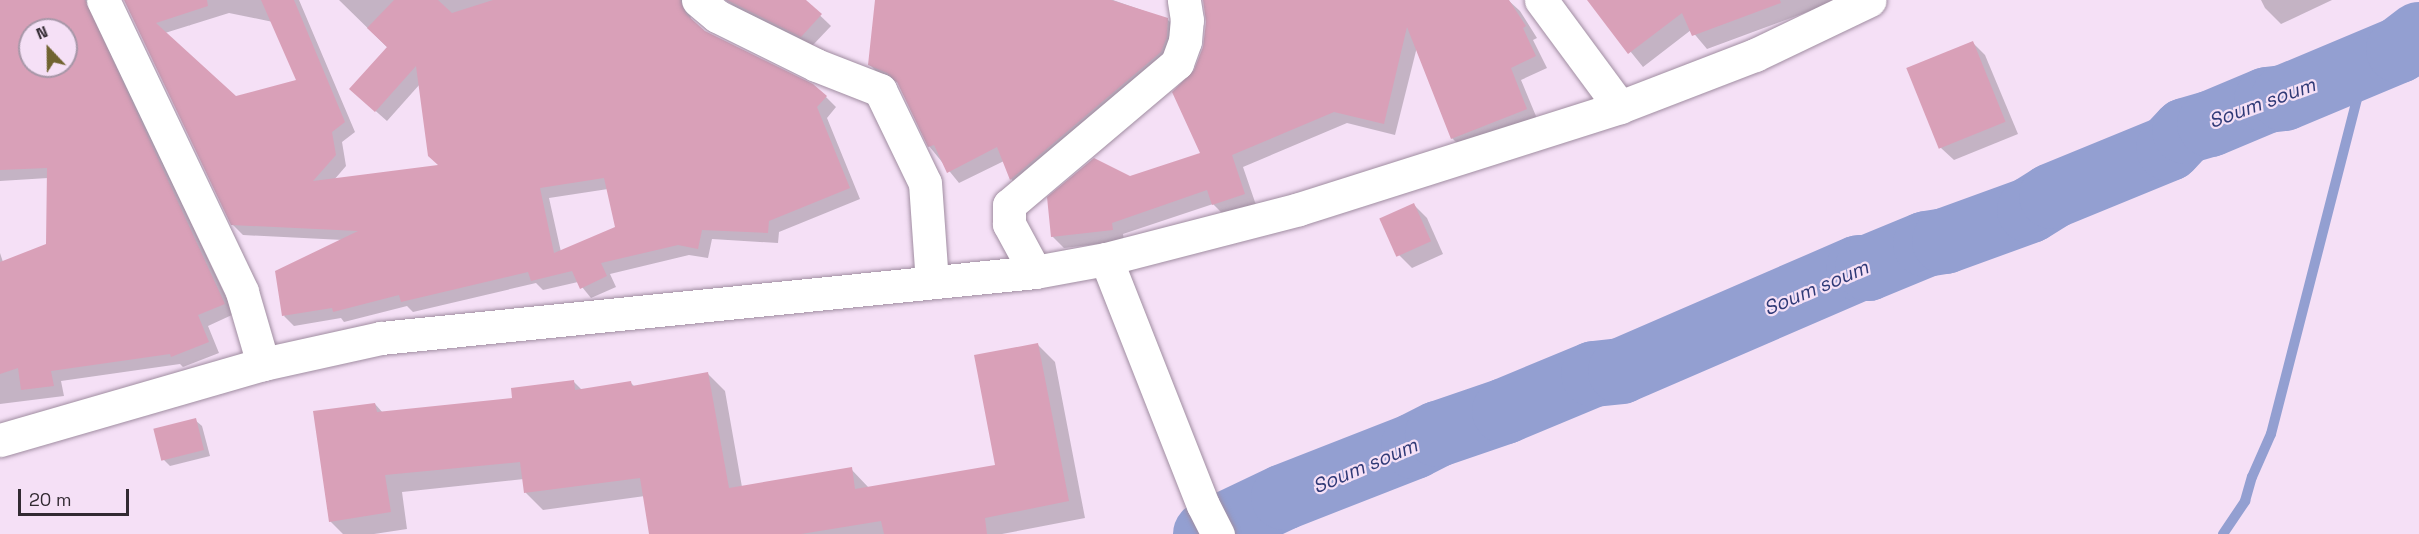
<!DOCTYPE html>
<style>
body{margin:0}
#map{position:relative;width:2419px;height:534px;overflow:hidden;background:#f5e0f6;font-family:"Space Grotesk",sans-serif}
div>[style]{position:absolute}
[style*='--x']{left:calc(var(--x)*1px);top:calc(var(--y)*1px);width:calc(var(--w)*1px);rotate:calc(var(--a)*1deg)}
.shadow>*{inset:0;background:#0003}
.stream>*{height:10px;margin:-5px;padding:0 5px;transform-origin:5px;border-radius:5px;background:#939fd1}
.river>*{height:66px;margin:-33px;padding:0 33px;transform-origin:33px;border-radius:33px;background:#939fd1}
.building>*{inset:0;background:#d9a0b8;transform-origin:0 0}
.roads{filter:drop-shadow(0 0 2px #a08da1) drop-shadow(0 0 2px #a08da1)}
.minor>*{height:33px;margin:-16.5px;padding:0 16.5px;transform-origin:16.5px;border-radius:16.5px;background:#fff}
.major>*{height:33px;margin:-16.5px;padding:0 16.5px;transform-origin:16.5px;border-radius:16.5px;background:#fff}
span{translate:-50% -50%;white-space:nowrap;text-align:center;line-height:1.15;-webkit-text-stroke:4.5px #f5e0f6;paint-order:stroke}
.water-label{font-size:20px;color:#2f3976;font-style:italic}
.north{position:absolute;left:18px;top:18px;width:60px;height:60px;box-sizing:border-box;background:#f5e0f6;border:2px solid #a797a8;border-radius:50%;rotate:338deg;font-size:16px;font-weight:700;line-height:24px;text-align:center;color:#322a32}
.north::after{content:'';display:block;margin:auto;width:21px;height:27px;background:#706330;clip-path:polygon(50% 0,100% 100%,50% 72%,0 100%)}
.scale{position:absolute;left:18px;top:489px;width:111px;height:27px;box-sizing:border-box;border:3px solid #322a32;border-top:0;padding-left:8px;font-size:18px;line-height:21px;white-space:nowrap;color:#322a32;-webkit-text-stroke:4px #f5e0f6;paint-order:stroke}
</style>
<div id="map">
<div class="shadow">
<div style="clip-path:polygon(evenodd,0 0,98px 0,96px 20px,234px 314px,208px 326px,219px 353px,183px 367px,180px 364px,61px 381px,64px 396px,0 404px,0 253px,3px 262px,48px 245px,48px 178px,0 181px,0 0,30px 30px,66px 30px,66px 66px,30px 66px,30px 30px)"></div>
<div style="clip-path:polygon(evenodd,125px 0,299px 0,355px 132px,342px 142px,346px 166px,334px 180px,440px 166px,420px 84px,387px 121px,362px 99px,388px 48px,339px 0,693px 0,689px 8px,691px 19px,704px 32px,826px 97px,836px 107px,827px 118px,860px 199px,779px 232px,778px 243px,712px 239px,708px 258px,689px 255px,610px 274px,616px 287px,591px 298px,578px 282px,543px 290px,536px 283px,413px 312px,407px 306px,344px 322px,341px 318px,294px 326px,284px 316px,343px 240px,243px 235px,232px 224px,125px 0,229px 13px,273px 22px,298px 81px,236px 98px,165px 33px,229px 13px,125px 0,608px 189px,617px 228px,561px 252px,549px 198px,608px 189px)"></div>
<div style="clip-path:polygon(725px 0,804px 0,831px 26px,812px 46px,740px 10px)"></div>
<div style="clip-path:polygon(877px 0,1113px 0,1167px 19px,1179px 31px,1177px 49px,1022px 190px,1011px 179px,1004px 161px,959px 183px,929px 146px,899px 83px,881px 76px,870px 65px)"></div>
<div style="clip-path:polygon(1204px 0,1508px 0,1520px 11px,1537px 38px,1533px 40px,1547px 68px,1521px 80px,1538px 121px,1464px 150px,1452px 138px,1417px 47px,1395px 135px,1347px 123px,1243px 167px,1256px 205px,1225px 216px,1213px 204px,1123px 234px,1124px 241px,1064px 248px,1052px 236px,1130px 177px,1202px 154px,1196px 70px,1204px 47px,1207px 22px)"></div>
<div style="clip-path:polygon(1589px 0,1840px 0,1707px 49px,1691px 30px,1643px 67px)"></div>
<div style="clip-path:polygon(2261px 0,2332px 0,2281px 24px,2265px 8px)"></div>
<div style="clip-path:polygon(1973px 43px,1985px 55px,2018px 134px,1954px 160px,1941px 148px)"></div>
<div style="clip-path:polygon(1414px 205px,1427px 218px,1443px 254px,1412px 268px,1399px 255px)"></div>
<div style="clip-path:polygon(1038px 345px,1055px 362px,1085px 518px,1002px 534px,651px 534px,645px 496px,543px 510px,526px 493px,524px 479px,402px 492px,407px 529px,374px 534px,343px 534px,330px 521px,375px 404px,383px 413px,514px 399px,573px 381px,582px 390px,630px 382px,635px 387px,708px 374px,725px 391px,742px 487px,851px 469px,869px 488px,997px 466px)"></div>
<div style="clip-path:polygon(195px 420px,202px 426px,210px 456px,170px 466px,163px 459px)"></div>
</div>
<div class="stream">
<div style="--x:2223;--y:534;--w:40;--a:-56"></div>
<div style="--x:2245;--y:501;--w:25;--a:-74"></div>
<div style="--x:2252;--y:477;--w:47;--a:-66.2"></div>
<div style="--x:2271;--y:434;--w:383;--a:-75.6"></div>
</div>
<div class="river">
<div style="--x:1206;--y:534;--w:86;--a:-25.4"></div>
<div style="--x:1284;--y:497;--w:140;--a:-21.4"></div>
<div style="--x:1414;--y:446;--w:27;--a:-27"></div>
<div style="--x:1438;--y:434;--w:71;--a:-18.9"></div>
<div style="--x:1505;--y:411;--w:96;--a:-22.6"></div>
<div style="--x:1594;--y:374;--w:27;--a:-6"></div>
<div style="--x:1621;--y:371;--w:259;--a:-23.4"></div>
<div style="--x:1859;--y:268;--w:9;--a:0"></div>
<div style="--x:1868;--y:268;--w:63;--a:-22.5"></div>
<div style="--x:1926;--y:244;--w:19;--a:-9"></div>
<div style="--x:1945;--y:241;--w:90;--a:-20"></div>
<div style="--x:2030;--y:210;--w:26;--a:-32"></div>
<div style="--x:2052;--y:196;--w:126;--a:-22.3"></div>
<div style="--x:2169;--y:148;--w:23;--a:-47"></div>
<div style="--x:2185;--y:131;--w:26;--a:-16"></div>
<div style="--x:2210;--y:124;--w:62;--a:-22.8"></div>
<div style="--x:2267;--y:100;--w:17;--a:-7"></div>
<div style="--x:2284;--y:98;--w:125;--a:-22.7"></div>
<div style="--x:2399;--y:50;--w:25;--a:-37"></div>
</div>
<div class="building">
<div style="clip-path:polygon(evenodd,0 0,85px 0,225px 304px,198px 315px,209px 342px,171px 357px,170px 354px,51px 371px,54px 386px,21px 390px,18px 368px,0 374px,0 262px,46px 244px,47px 168px,0 170px,0 0,30px 30px,66px 30px,66px 66px,30px 66px,30px 30px)"></div>
<div style="clip-path:polygon(evenodd,124px 0,207px 0,208px 6px,156px 23px,236px 96px,296px 80px,261px 0,294px 0,345px 122px,332px 132px,336px 155px,313px 181px,438px 165px,428px 156px,416px 66px,375px 112px,349px 89px,387px 47px,367px 28px,394px 0,438px 0,452px 13px,493px 0,680px 0,686px 14px,705px 31px,813px 84px,827px 96px,817px 107px,850px 188px,769px 221px,768px 233px,702px 230px,698px 249px,678px 245px,601px 263px,607px 276px,580px 289px,572px 271px,531px 281px,528px 272px,401px 302px,399px 295px,333px 312px,332px 308px,282px 316px,275px 271px,358px 231px,231px 225px,124px 0,604px 178px,615px 227px,554px 253px,540px 188px,604px 178px)"></div>
<div style="clip-path:polygon(727px 0,806px 0,822px 14px,801px 37px)"></div>
<div style="clip-path:polygon(875px 0,1111px 0,1168px 18px,1167px 37px,1161px 52px,1010px 180px,997px 147px,947px 173px,934px 145px,928px 147px,897px 82px,887px 73px,868px 65px)"></div>
<div style="clip-path:polygon(1203px 0,1509px 0,1526px 26px,1523px 28px,1536px 56px,1511px 68px,1527px 109px,1451px 139px,1407px 27px,1384px 124px,1334px 112px,1232px 155px,1245px 194px,1212px 205px,1207px 190px,1112px 223px,1113px 230px,1051px 237px,1047px 197px,1094px 158px,1130px 176px,1200px 153px,1172px 92px,1194px 70px,1203px 47px,1206px 22px)"></div>
<div style="clip-path:polygon(1587px 0,1780px 0,1781px 3px,1692px 36px,1682px 13px,1628px 54px)"></div>
<div style="left:1973px;top:41px;width:87px;height:72px;rotate:68deg"></div>
<div style="left:1414px;top:203px;width:42px;height:38px;rotate:66deg"></div>
<div style="clip-path:polygon(1038px 343px,1069px 501px,985px 518px,987px 534px,884px 534px,881px 521px,801px 534px,649px 534px,640px 478px,524px 493px,520px 462px,385px 475px,391px 512px,329px 522px,313px 411px,375px 403px,377px 412px,512px 398px,511px 388px,574px 380px,575px 390px,631px 381px,632px 386px,708px 372px,729px 488px,852px 467px,855px 489px,995px 465px,974px 355px)"></div>
<div style="left:196px;top:418px;width:33px;height:44px;rotate:76deg"></div>
</div>
<div class="roads">
<div class="minor">
<div style="--x:103;--y:0;--w:323;--a:64.5"></div>
<div style="--x:242;--y:292;--w:75;--a:73.7"></div>
<div style="--x:698;--y:0;--w:25;--a:40"></div>
<div style="--x:717;--y:16;--w:110;--a:26.3"></div>
<div style="--x:816;--y:65;--w:69;--a:21.3"></div>
<div style="--x:880;--y:90;--w:103;--a:64.2"></div>
<div style="--x:925;--y:183;--w:99;--a:86"></div>
<div style="--x:1541;--y:0;--w:133;--a:53.6"></div>
<div style="--x:1106;--y:259;--w:264;--a:68.5"></div>
<div style="--x:1203;--y:505;--w:33;--a:63"></div>
<div style="--x:1035;--y:272;--w:55;--a:-118.4"></div>
<div style="--x:1009;--y:224;--w:19;--a:-90"></div>
<div style="--x:1009;--y:205;--w:220;--a:-40.2"></div>
<div style="--x:1177;--y:63;--w:23;--a:-70"></div>
<div style="--x:1185;--y:41;--w:21;--a:-85"></div>
<div style="--x:1187;--y:20;--w:20;--a:-99"></div>
</div>
<div class="major">
<div style="--x:0;--y:440;--w:274;--a:-16.1"></div>
<div style="--x:263;--y:364;--w:121;--a:-12.4"></div>
<div style="--x:381;--y:338;--w:657;--a:-5.76"></div>
<div style="--x:1035;--y:272;--w:72;--a:-10.4"></div>
<div style="--x:1106;--y:259;--w:199;--a:-14.5"></div>
<div style="--x:1299;--y:209;--w:337;--a:-17.6"></div>
<div style="--x:1620;--y:107;--w:145;--a:-21.1"></div>
<div style="--x:1755;--y:55;--w:127;--a:-25.6"></div>
</div>
</div>
<div class="water-label">
<span style="left:2262px;top:103px;rotate:-20deg">Soum soum</span>
<span style="left:1816px;top:288px;rotate:-23deg">Soum soum</span>
<span style="left:1365px;top:466px;rotate:-23deg">Soum soum</span>
</div>
<div class="north">N</div>
<div class="scale">20 m</div>
</div>
